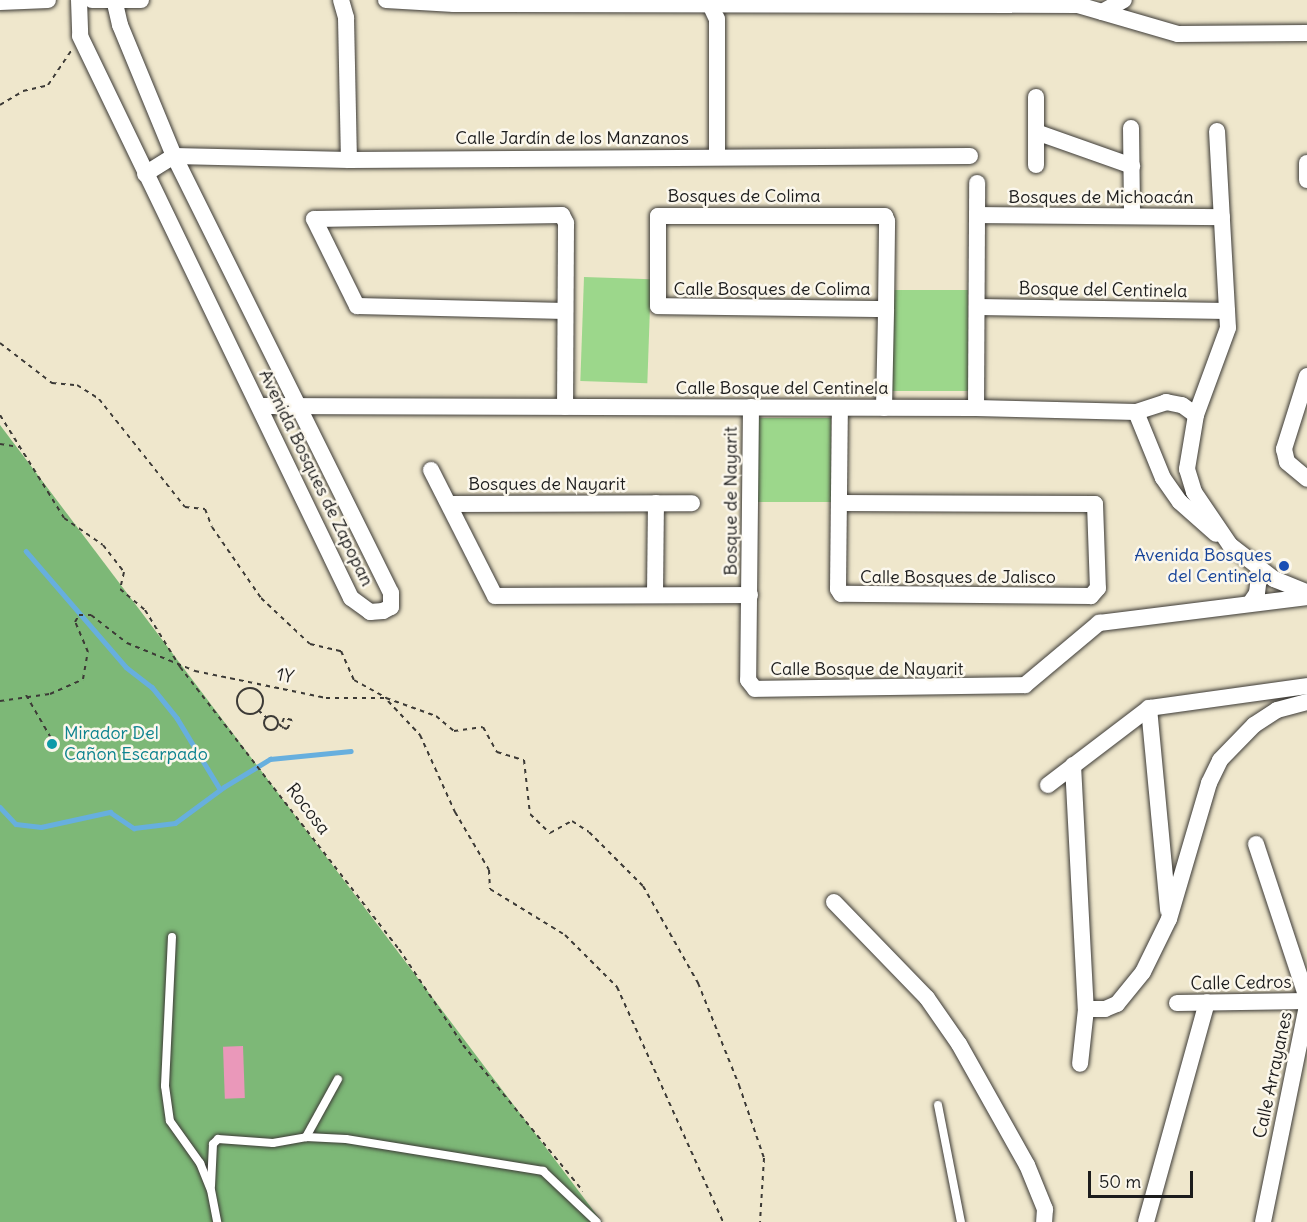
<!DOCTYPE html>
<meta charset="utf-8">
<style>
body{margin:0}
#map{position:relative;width:1307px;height:1222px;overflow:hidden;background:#efe7cc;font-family:Delius,sans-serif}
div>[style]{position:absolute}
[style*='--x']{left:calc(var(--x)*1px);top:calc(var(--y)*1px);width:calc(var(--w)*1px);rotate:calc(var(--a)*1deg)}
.green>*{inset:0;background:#9cd78b;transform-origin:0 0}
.forest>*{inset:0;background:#7db877}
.stream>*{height:4.5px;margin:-2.25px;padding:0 2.25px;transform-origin:2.25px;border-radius:2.25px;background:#67afde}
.building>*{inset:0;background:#ea98ba;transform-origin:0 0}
.path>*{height:2px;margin-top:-1px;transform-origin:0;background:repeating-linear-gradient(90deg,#3c3a36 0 4.5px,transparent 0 9px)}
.path>.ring{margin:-1px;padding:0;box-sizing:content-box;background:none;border:2px solid #3c3a36;border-radius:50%}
.roads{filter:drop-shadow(0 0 2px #3c3a36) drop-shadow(0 0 2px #3c3a36)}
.service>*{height:8px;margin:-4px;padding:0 4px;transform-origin:4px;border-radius:4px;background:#fff}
.minor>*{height:16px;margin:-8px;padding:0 8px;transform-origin:8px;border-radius:8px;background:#fff}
.dots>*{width:16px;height:16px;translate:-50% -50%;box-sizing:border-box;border:3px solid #fbf7ec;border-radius:50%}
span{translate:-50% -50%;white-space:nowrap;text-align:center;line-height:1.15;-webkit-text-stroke:5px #fbf7ec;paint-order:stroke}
.street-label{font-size:18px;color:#1c1c1c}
.transit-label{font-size:18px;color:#164399}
.right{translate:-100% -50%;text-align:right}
.culture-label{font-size:18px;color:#0d838f}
.left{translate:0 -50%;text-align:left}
.scale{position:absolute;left:1088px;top:1171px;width:105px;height:27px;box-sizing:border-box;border:3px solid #1c1c1c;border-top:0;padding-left:8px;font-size:18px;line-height:21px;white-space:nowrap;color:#1c1c1c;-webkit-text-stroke:4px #fbf7ec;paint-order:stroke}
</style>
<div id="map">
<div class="green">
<div style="left:584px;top:277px;width:67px;height:104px;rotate:2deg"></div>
<div style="left:890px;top:290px;width:78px;height:101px"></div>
<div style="left:755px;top:418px;width:76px;height:84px"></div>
</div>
<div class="forest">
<div style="clip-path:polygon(0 425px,602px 1222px,0 1222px)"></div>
</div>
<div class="stream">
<div style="--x:26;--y:551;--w:153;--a:49.2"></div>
<div style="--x:126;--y:667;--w:33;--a:38"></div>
<div style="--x:152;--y:687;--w:40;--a:51"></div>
<div style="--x:177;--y:718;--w:83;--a:58.8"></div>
<div style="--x:0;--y:807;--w:23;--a:47"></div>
<div style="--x:16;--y:824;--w:25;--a:7"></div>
<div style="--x:41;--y:827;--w:71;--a:-12.3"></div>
<div style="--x:110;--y:812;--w:29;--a:34"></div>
<div style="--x:134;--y:828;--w:41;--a:-7"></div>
<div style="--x:175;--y:823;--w:61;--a:-36.3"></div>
<div style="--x:224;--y:787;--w:54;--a:-31.3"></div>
<div style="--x:270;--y:759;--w:81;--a:-5.6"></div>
</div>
<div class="building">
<div style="left:243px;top:1046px;width:52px;height:20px;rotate:88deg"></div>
</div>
<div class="path">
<div style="--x:0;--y:105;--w:27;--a:-31"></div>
<div style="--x:23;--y:91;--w:26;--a:-13"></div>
<div style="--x:48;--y:85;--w:41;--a:-55.9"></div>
<div style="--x:0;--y:343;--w:66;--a:37.6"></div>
<div style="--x:52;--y:383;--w:25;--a:5"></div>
<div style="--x:77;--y:385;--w:26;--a:32"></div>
<div style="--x:99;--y:399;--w:138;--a:51.5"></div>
<div style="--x:185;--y:507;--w:20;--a:6"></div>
<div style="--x:205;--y:509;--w:19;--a:69"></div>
<div style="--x:212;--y:527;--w:86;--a:55.4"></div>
<div style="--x:261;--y:598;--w:67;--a:43.2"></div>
<div style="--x:310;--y:644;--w:32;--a:13"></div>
<div style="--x:341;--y:651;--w:32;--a:66"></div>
<div style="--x:354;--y:680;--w:37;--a:29"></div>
<div style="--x:386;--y:698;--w:53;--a:19.8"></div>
<div style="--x:436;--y:716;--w:23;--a:40"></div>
<div style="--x:454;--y:731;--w:29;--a:-8"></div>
<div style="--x:483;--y:727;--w:29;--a:61"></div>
<div style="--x:497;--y:752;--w:28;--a:17"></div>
<div style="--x:524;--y:760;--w:54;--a:83.7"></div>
<div style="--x:530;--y:814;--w:28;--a:44"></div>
<div style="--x:550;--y:833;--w:25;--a:-29"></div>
<div style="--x:572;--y:821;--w:20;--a:33"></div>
<div style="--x:589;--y:832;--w:76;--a:45"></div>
<div style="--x:643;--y:886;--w:112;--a:60.4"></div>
<div style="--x:698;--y:983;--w:110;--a:68.1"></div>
<div style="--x:739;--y:1085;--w:77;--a:71.1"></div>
<div style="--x:764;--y:1158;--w:64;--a:93.6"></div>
<div style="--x:0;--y:415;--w:121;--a:58.1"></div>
<div style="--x:64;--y:518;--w:47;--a:34.7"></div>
<div style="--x:103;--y:545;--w:34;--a:52"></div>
<div style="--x:124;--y:572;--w:17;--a:103"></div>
<div style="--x:120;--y:589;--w:33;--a:40"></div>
<div style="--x:145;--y:610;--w:67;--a:58.4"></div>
<div style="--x:180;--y:667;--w:357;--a:52.2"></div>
<div style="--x:399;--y:949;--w:115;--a:56.3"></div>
<div style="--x:463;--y:1045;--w:189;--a:50.6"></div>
<div style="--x:0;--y:444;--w:20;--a:9"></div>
<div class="ring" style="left:237px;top:688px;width:24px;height:24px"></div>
<div style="--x:26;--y:695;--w:50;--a:59.8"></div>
<div style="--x:0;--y:701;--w:50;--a:-8"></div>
<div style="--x:50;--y:694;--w:36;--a:-24"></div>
<div style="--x:83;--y:679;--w:27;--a:-80"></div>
<div style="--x:88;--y:652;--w:33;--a:-113"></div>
<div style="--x:75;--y:622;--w:8;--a:-60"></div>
<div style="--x:79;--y:615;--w:12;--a:0"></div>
<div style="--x:91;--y:615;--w:46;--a:37.9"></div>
<div style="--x:127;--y:643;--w:74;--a:22.4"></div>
<div style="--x:195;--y:671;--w:134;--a:11.6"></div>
<div style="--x:326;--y:698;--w:59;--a:0"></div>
<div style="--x:388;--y:701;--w:47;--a:46.7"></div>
<div style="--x:420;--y:735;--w:85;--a:65.6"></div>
<div style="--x:455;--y:812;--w:67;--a:59.6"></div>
<div style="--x:489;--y:870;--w:19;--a:87"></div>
<div style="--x:490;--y:889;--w:88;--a:31.5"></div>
<div style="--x:565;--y:935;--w:74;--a:45"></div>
<div style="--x:617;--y:987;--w:258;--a:65.7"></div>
<div style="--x:258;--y:710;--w:12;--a:42"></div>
<div class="ring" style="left:264px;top:716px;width:12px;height:12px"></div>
<div style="--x:279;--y:724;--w:4;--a:45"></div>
<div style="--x:282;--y:727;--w:2;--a:27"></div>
<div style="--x:284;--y:728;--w:3;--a:18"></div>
<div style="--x:287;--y:729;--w:10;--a:-61"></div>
<div style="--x:292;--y:720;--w:8;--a:-166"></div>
<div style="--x:284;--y:718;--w:9;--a:111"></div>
</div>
<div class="roads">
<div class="service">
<div style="--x:172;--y:937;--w:149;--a:92.7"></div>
<div style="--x:165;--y:1086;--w:35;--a:82"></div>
<div style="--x:170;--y:1121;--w:52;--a:54.5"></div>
<div style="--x:200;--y:1163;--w:29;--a:68"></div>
<div style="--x:211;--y:1190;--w:33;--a:79"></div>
<div style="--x:938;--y:1105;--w:119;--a:78.9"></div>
<div style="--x:306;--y:1137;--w:40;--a:2.9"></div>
<div style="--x:346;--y:1139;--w:200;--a:9.2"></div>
<div style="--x:543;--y:1171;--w:74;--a:43.4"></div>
<div style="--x:211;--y:1186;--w:42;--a:-87.3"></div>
<div style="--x:213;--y:1144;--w:7;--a:-45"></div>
<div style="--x:218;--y:1139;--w:55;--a:4.2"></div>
<div style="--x:273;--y:1143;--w:34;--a:-10"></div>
<div style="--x:306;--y:1137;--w:66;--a:-61.1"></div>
</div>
<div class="minor">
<div style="--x:79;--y:0;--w:36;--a:88"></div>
<div style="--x:80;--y:36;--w:624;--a:64.26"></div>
<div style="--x:351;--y:598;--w:24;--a:36"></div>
<div style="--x:370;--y:612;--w:13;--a:-4"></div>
<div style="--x:383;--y:611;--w:9;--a:-27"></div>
<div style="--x:391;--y:607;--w:14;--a:-90"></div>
<div style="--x:391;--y:593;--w:488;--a:-116.4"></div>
<div style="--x:174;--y:156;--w:142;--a:-112.4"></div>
<div style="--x:120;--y:25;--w:26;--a:-103"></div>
<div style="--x:92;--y:0;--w:49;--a:0"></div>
<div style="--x:341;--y:0;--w:19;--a:74"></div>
<div style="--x:346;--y:18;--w:142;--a:88.8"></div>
<div style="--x:386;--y:0;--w:68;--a:3.4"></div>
<div style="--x:454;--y:4;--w:624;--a:0.09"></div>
<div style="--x:1078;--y:5;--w:104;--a:16.2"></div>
<div style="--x:1178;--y:34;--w:129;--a:-0.4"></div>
<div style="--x:708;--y:0;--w:21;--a:65"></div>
<div style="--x:717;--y:19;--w:138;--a:90"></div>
<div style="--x:0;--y:2;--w:48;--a:-2.4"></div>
<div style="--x:1102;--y:12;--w:25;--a:-29"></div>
<div style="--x:1036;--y:97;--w:68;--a:90"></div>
<div style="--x:1131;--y:128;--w:88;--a:89.3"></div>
<div style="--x:1217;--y:131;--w:197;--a:86.8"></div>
<div style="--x:1228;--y:328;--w:93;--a:110.2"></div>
<div style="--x:1196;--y:415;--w:55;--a:99.5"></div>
<div style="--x:1187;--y:469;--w:24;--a:73"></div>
<div style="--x:1194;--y:492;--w:64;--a:55.8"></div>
<div style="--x:1230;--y:545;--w:56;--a:37.7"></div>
<div style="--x:1274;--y:579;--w:35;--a:22"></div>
<div style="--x:1036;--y:132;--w:102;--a:19.5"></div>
<div style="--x:1307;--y:163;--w:17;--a:90"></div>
<div style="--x:145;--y:174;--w:34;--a:-32"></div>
<div style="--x:174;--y:156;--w:175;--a:1.3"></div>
<div style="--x:349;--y:160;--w:621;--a:-0.37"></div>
<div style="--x:980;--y:215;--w:242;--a:0.5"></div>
<div style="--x:978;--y:307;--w:249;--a:0.9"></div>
<div style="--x:565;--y:311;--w:208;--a:-178.6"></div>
<div style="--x:357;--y:306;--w:97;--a:-116.3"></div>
<div style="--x:314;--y:219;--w:248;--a:-0.9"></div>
<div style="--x:562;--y:215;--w:9;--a:63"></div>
<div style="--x:566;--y:223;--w:184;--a:90.3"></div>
<div style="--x:1307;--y:376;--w:77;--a:107.5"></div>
<div style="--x:1284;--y:449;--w:13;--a:77"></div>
<div style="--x:1287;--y:462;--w:26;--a:40"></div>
<div style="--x:260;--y:406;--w:716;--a:0.16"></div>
<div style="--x:976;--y:408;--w:160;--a:1.4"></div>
<div style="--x:751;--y:407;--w:273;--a:90.6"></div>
<div style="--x:748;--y:680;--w:11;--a:52"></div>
<div style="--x:755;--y:689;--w:270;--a:-0.8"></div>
<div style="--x:1025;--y:685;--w:97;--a:-40"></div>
<div style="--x:1099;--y:623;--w:210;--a:-7.1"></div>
<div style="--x:884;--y:408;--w:99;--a:-88.8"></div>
<div style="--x:886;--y:309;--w:88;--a:-89.3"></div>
<div style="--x:887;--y:221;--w:5;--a:-112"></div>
<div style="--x:885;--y:216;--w:227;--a:180"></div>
<div style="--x:658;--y:216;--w:90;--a:90"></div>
<div style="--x:658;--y:306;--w:228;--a:0.8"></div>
<div style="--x:976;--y:408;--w:225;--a:-89.7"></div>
<div style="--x:1136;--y:412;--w:71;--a:67.8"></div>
<div style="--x:1163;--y:478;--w:29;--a:55"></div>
<div style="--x:1180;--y:502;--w:48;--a:41.6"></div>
<div style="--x:1136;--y:412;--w:32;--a:-18"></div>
<div style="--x:1166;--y:402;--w:16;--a:11"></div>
<div style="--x:1182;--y:405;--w:17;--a:36"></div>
<div style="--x:431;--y:470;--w:141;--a:63.1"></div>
<div style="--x:495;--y:596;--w:255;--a:-0.2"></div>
<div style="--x:840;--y:503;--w:255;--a:0.2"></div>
<div style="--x:1095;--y:504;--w:84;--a:88"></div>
<div style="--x:1098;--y:588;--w:11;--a:131"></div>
<div style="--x:1091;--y:596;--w:250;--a:-179.5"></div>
<div style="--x:841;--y:594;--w:6;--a:-121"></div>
<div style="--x:838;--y:589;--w:181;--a:-89.4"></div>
<div style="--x:450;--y:504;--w:242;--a:-0.2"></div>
<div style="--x:655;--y:595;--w:92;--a:-89.4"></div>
<div style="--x:1251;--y:602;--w:11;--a:-56"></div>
<div style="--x:1257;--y:593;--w:24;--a:-83"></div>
<div style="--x:1149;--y:708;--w:203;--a:84.6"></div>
<div style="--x:1073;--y:765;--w:244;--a:87"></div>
<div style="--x:1086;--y:1009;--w:55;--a:96.2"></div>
<div style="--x:1048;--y:785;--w:127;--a:-37.3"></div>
<div style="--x:1149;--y:708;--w:160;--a:-7.9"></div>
<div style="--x:1256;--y:844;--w:162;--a:71.7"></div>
<div style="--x:834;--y:902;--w:134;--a:45.9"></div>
<div style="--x:927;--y:998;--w:56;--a:55.2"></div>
<div style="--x:959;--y:1044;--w:139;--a:60.7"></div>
<div style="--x:1027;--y:1165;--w:48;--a:67.8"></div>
<div style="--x:1045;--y:1209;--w:13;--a:94"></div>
<div style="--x:1177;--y:1003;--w:130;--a:-0.9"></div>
<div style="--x:1086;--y:1009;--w:19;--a:0"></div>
<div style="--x:1105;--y:1009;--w:13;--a:-23"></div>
<div style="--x:1117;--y:1004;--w:41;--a:-50.9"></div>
<div style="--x:1143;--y:972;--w:59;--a:-63.9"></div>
<div style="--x:1169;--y:919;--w:142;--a:-73.6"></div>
<div style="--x:1209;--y:783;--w:25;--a:-64"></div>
<div style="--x:1220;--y:760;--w:49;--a:-45.8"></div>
<div style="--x:1254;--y:725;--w:27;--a:-33"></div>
<div style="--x:1277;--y:710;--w:31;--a:-15"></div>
<div style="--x:1146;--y:1222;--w:228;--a:-74.5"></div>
<div style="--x:1263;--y:1222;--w:220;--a:-78.5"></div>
</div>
</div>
<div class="dots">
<div style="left:1284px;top:566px;background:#1a4fb4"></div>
<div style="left:52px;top:744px;background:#0f9aa8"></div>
</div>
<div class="street-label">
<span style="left:572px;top:138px">Calle Jardín de los Manzanos</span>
<span style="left:744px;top:196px">Bosques de Colima</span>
<span style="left:1101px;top:197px">Bosques de Michoacán</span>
<span style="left:772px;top:289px">Calle Bosques de Colima</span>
<span style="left:1103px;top:290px;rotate:1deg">Bosque del Centinela</span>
<span style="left:782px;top:388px">Calle Bosque del Centinela</span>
<span style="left:316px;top:478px;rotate:64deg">Avenida Bosques de Zapopan</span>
<span style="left:547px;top:484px">Bosques de Nayarit</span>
<span style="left:731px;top:501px;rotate:-90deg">Bosque de Nayarit</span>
<span style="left:958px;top:577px">Calle Bosques de Jalisco</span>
<span style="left:867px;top:669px">Calle Bosque de Nayarit</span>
<span style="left:285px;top:676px;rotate:12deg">1Y</span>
<span style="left:308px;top:809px;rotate:52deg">Rocosa</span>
<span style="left:1241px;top:983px;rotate:-1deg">Calle Cedros</span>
<span style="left:1273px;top:1075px;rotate:-78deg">Calle Arrayanes</span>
</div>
<div class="transit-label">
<span class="right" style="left:1272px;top:566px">Avenida Bosques<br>del Centinela</span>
</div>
<div class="culture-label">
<span class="left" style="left:64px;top:744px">Mirador Del<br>Cañon Escarpado</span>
</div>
<div class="scale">50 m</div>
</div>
